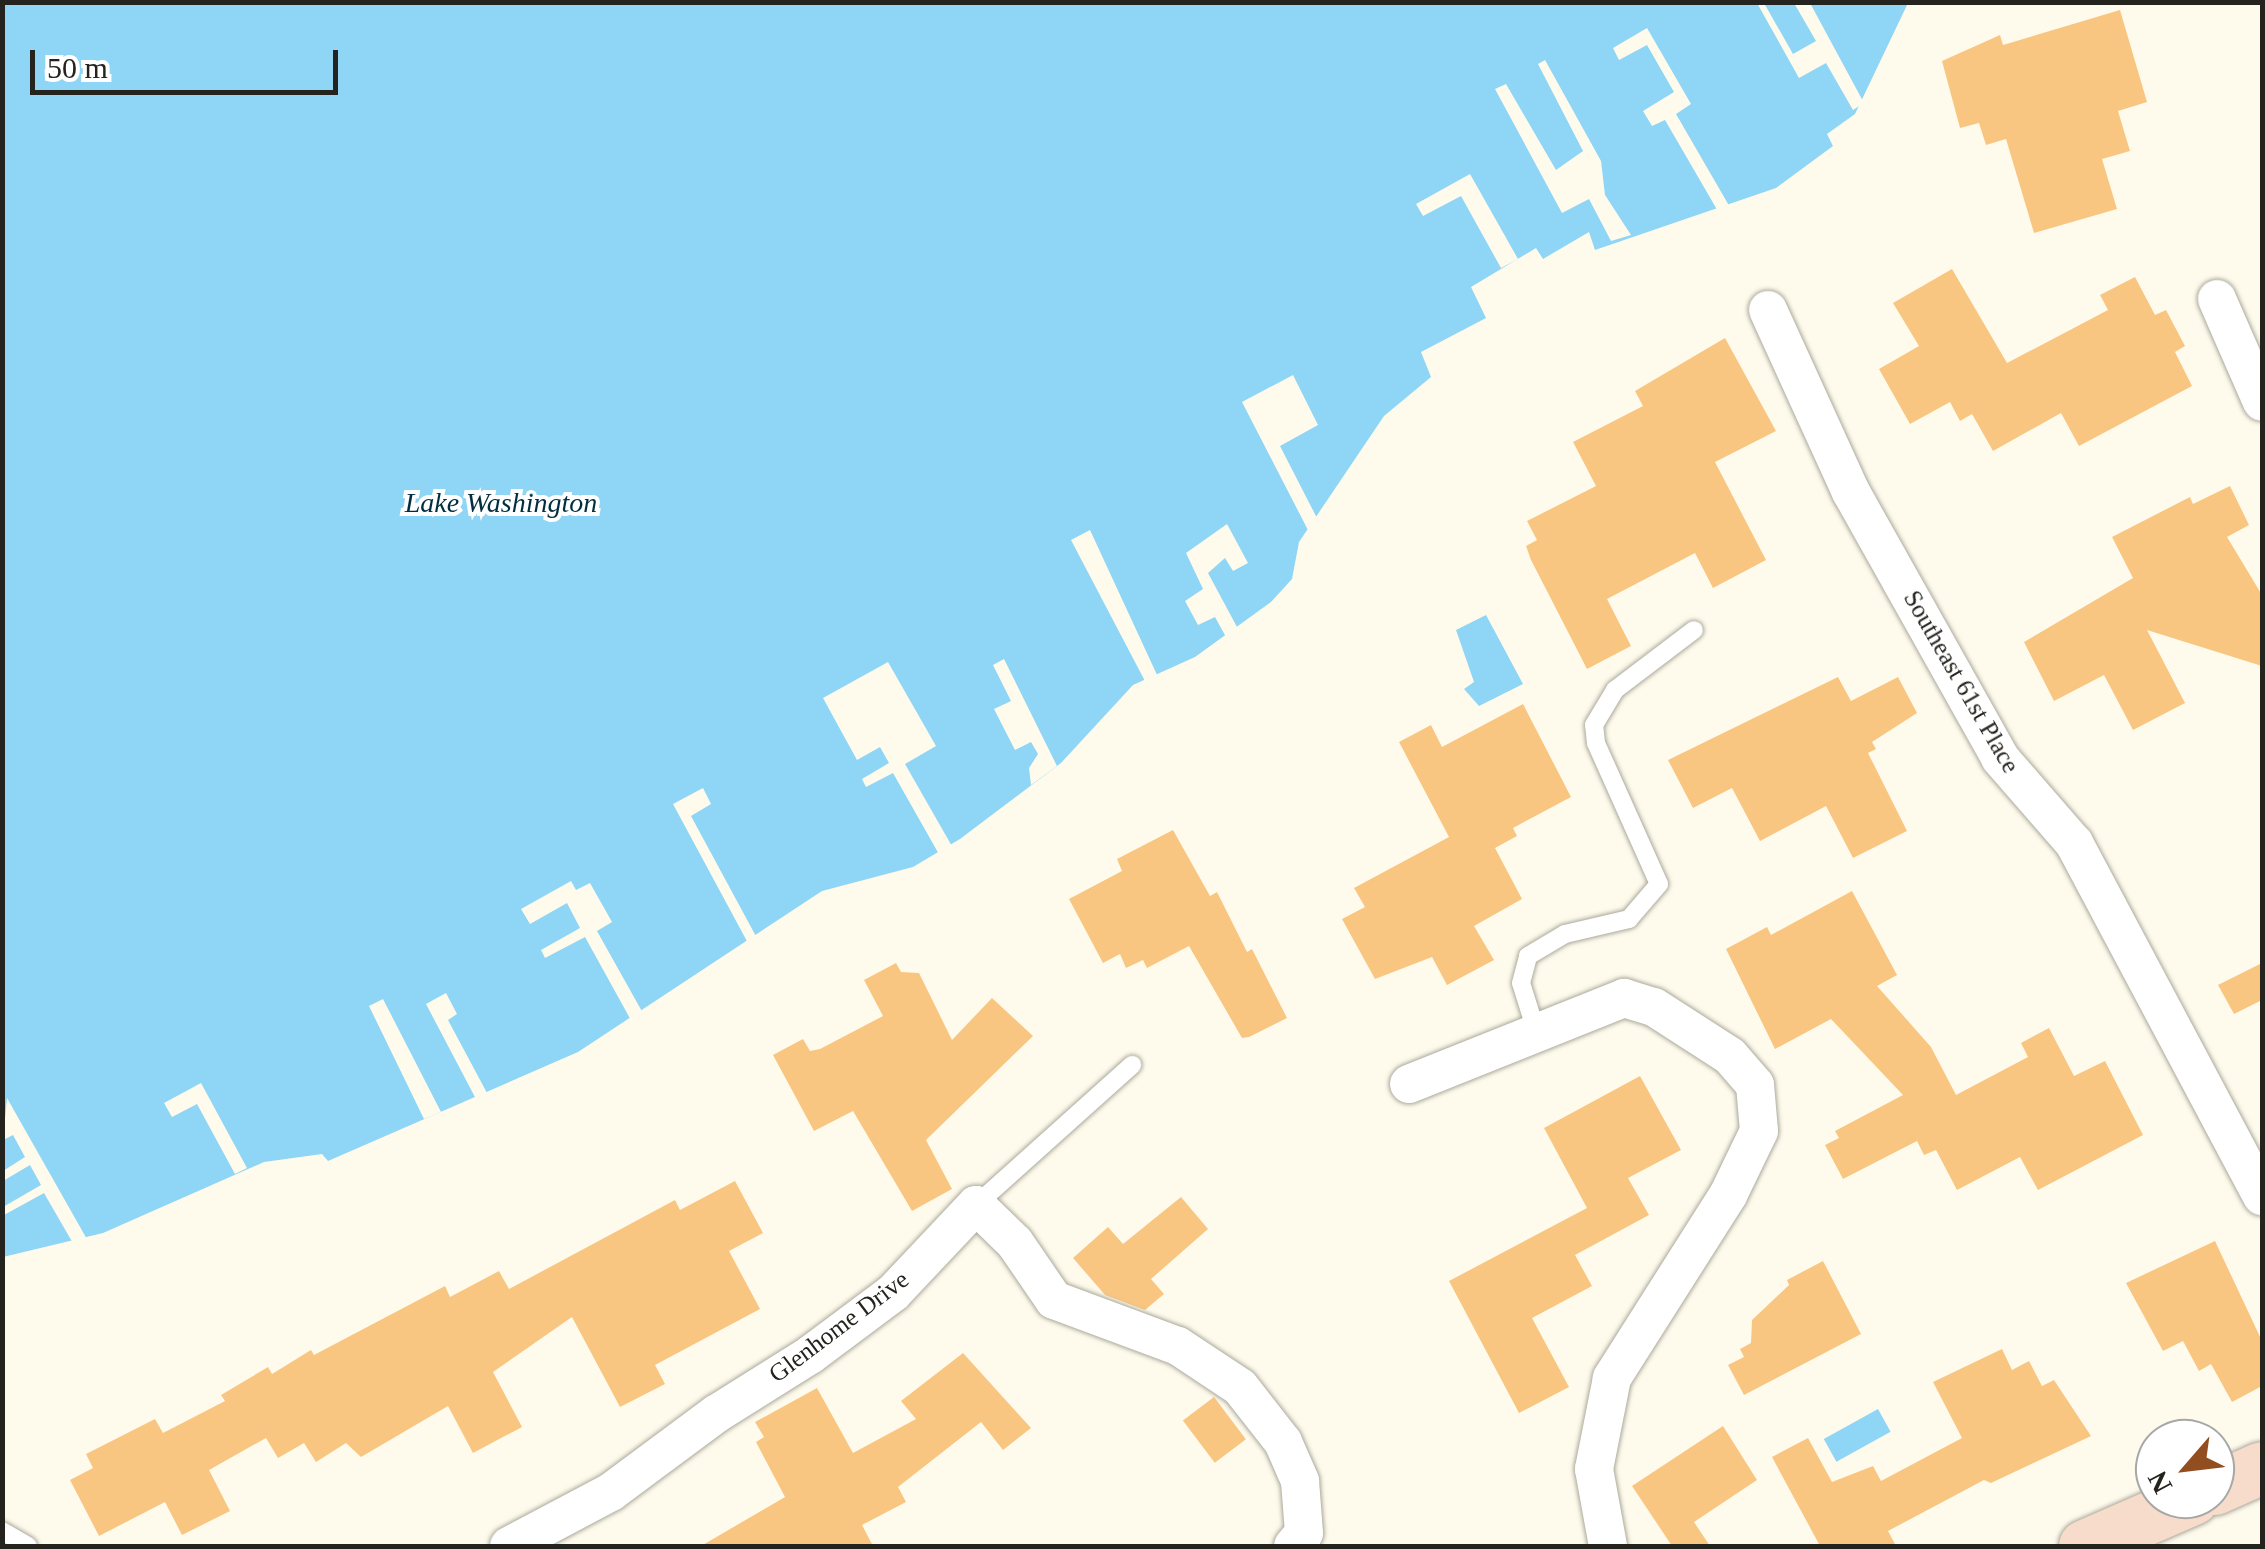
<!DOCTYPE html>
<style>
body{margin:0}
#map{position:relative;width:2265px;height:1549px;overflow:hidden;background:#fefbed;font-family:"Times New Roman",serif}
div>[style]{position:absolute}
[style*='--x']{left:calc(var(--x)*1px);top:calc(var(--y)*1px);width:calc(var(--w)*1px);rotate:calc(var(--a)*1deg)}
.water>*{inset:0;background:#8fd5f5;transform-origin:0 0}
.pier>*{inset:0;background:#fefbed}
.building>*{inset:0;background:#f9c681;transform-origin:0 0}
.roads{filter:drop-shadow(0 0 2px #aba99b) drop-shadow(0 0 2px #aba99b)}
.lane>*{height:18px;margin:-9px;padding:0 9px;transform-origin:9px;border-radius:9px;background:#fff}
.street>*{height:38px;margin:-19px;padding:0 19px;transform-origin:19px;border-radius:19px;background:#fff}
.secondary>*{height:52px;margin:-26px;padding:0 26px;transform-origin:26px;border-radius:26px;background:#f7dccb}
span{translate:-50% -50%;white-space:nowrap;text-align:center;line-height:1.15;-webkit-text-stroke:8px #fff;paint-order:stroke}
.street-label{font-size:25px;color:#24231e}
.water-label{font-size:28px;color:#022f3f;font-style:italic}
.frame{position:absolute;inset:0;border:5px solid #24231e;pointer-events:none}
.north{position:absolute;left:2135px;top:1419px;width:100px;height:100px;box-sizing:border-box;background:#fff;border:2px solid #a7a7a5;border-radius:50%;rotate:242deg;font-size:28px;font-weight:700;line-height:40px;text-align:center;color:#24231e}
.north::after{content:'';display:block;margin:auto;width:35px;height:45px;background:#924e20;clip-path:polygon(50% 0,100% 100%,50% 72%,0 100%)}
.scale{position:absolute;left:30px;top:50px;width:308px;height:45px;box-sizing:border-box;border:5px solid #24231e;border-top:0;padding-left:12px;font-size:30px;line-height:35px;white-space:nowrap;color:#24231e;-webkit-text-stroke:8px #fff;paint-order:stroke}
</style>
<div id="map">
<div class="water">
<div style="clip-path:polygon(2px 3px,1908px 3px,1855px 114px,1827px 134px,1833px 146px,1776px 188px,1595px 250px,1589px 232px,1543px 259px,1536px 248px,1471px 287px,1486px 318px,1421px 352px,1431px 377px,1384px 416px,1299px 542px,1292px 579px,1271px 602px,1195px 657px,1133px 685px,1061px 763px,960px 839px,913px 867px,822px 891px,578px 1052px,328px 1161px,322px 1154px,264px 1162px,103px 1233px,3px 1257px)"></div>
<div style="clip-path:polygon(1486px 615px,1523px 684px,1479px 706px,1464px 689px,1474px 682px,1456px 630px)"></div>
<div style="left:1878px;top:1409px;width:26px;height:62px;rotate:61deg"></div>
</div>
<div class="pier">
<div style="clip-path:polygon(1757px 3px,1764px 3px,1793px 54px,1816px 41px,1794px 3px,1810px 3px,1864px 103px,1853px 110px,1826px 63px,1799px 78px)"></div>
<div style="clip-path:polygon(1647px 28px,1691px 104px,1676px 114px,1731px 209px,1719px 213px,1665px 120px,1652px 126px,1643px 111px,1674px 92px,1647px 45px,1619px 60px,1613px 48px)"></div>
<div style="clip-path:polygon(1545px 60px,1601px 161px,1605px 195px,1631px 235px,1611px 241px,1589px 199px,1562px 213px,1495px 89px,1506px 84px,1556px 170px,1583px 151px,1538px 64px)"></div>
<div style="clip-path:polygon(1470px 174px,1518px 259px,1501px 268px,1461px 196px,1423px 216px,1416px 204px)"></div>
<div style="clip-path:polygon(1293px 375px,1318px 425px,1280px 446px,1319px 522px,1310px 534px,1242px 402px)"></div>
<div style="clip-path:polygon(1227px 524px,1248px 563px,1233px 571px,1225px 558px,1208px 573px,1237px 627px,1226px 637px,1215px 617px,1198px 625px,1185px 601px,1203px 589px,1186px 553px)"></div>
<div style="clip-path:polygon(1090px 530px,1158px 677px,1146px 683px,1071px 540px)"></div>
<div style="clip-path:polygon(1004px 659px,1057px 766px,1031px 785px,1029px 768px,1038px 754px,1031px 742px,1015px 750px,994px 709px,1011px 701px,993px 665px)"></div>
<div style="clip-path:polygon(888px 662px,936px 746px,905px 764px,953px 848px,940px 856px,893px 773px,866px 787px,862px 779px,889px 763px,880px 747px,857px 760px,823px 698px)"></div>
<div style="clip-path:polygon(703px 788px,711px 804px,691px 816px,758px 940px,749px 945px,673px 804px)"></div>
<div style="clip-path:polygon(571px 881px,576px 890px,590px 883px,612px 922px,597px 931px,644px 1015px,632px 1022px,585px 937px,545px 958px,541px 950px,580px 928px,567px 903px,530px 924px,521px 909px)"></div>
<div style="clip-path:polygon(446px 993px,457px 1014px,448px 1020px,487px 1093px,476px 1099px,426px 1004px)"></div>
<div style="clip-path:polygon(383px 999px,441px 1112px,424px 1119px,369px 1006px)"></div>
<div style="clip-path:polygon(201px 1083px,247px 1168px,235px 1174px,197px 1104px,172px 1117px,164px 1103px)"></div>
<div style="clip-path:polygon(7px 1098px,88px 1241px,74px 1245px,44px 1193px,4px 1215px,3px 1207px,41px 1185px,30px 1165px,3px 1181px,3px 1171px,25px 1157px,13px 1135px,3px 1140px)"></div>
</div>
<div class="building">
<div style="clip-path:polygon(2120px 10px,2147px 102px,2118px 111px,2130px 151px,2102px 159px,2117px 209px,2034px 233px,2006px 139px,1986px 145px,1979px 123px,1960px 128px,1942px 61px,2000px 35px,2003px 45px)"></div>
<div style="clip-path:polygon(1952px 269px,2007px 363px,2108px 310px,2100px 295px,2135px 277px,2155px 315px,2166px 310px,2185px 346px,2175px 352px,2192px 386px,2079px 446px,2061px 413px,1993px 451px,1972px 414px,1960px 421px,1950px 402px,1910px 424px,1879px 369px,1919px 346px,1893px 303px)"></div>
<div style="clip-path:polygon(1725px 338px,1776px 431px,1715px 462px,1766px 560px,1713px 588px,1695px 553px,1607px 599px,1631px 646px,1587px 669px,1531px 560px,1526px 546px,1537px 540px,1527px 521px,1596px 486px,1573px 442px,1643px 406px,1635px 391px)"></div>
<div style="clip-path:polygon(2230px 486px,2249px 525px,2227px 537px,2262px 595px,2262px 666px,2147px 630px,2185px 703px,2133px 730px,2104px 675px,2054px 701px,2024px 642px,2133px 578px,2112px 537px,2190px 497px,2193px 504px)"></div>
<div style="clip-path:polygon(1838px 677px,1851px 701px,1898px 677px,1917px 713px,1872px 742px,1876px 749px,1868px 753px,1907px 831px,1853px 858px,1826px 806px,1760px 841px,1732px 788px,1693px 808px,1668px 760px)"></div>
<div style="clip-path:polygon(1523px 704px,1571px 797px,1513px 828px,1517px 836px,1495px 848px,1522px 899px,1474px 926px,1494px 960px,1447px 985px,1432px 957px,1375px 979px,1342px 919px,1365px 907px,1354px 888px,1449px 837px,1399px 742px,1431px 725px,1442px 747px)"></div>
<div style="clip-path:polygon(1173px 830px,1210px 896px,1217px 892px,1247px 952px,1252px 949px,1287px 1018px,1249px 1037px,1242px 1038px,1189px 946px,1147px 968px,1143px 960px,1126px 968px,1120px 954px,1103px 963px,1069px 899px,1122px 871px,1117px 859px)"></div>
<div style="clip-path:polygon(1852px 891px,1897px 975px,1877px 986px,1931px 1047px,1956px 1095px,2028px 1057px,2021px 1043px,2049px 1028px,2074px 1076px,2105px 1061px,2143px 1135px,2038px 1190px,2020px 1157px,1957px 1190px,1936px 1150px,1924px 1155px,1917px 1141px,1843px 1179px,1825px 1145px,1839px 1138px,1835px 1131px,1903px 1095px,1831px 1019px,1775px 1049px,1726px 949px,1767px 927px,1771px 935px)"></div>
<div style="clip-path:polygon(896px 963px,901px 972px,919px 973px,952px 1040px,992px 998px,1033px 1036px,926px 1140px,952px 1189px,912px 1211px,853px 1111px,814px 1131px,773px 1055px,803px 1039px,810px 1051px,820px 1049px,883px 1016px,864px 980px)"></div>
<div style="clip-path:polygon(2262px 963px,2262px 1000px,2234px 1014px,2218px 985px)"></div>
<div style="clip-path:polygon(1640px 1076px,1681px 1150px,1628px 1178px,1649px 1215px,1575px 1255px,1592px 1286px,1532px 1318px,1569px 1387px,1519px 1413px,1449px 1281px,1587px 1208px,1544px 1128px)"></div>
<div style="clip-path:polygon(735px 1181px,763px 1233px,729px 1251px,760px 1309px,655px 1365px,665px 1384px,620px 1407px,572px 1317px,493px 1372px,522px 1427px,473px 1453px,448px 1406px,361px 1457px,346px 1443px,316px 1462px,304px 1443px,278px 1458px,266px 1438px,209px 1470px,230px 1511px,182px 1535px,165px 1502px,99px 1536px,70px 1480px,93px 1468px,86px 1454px,155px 1419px,163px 1433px,225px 1401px,221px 1395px,268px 1367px,272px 1374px,311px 1350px,314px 1355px,445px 1286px,450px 1297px,499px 1271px,509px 1289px,675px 1200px,680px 1210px)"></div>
<div style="clip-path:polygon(1181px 1197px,1208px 1229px,1151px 1279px,1164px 1294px,1145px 1310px,1105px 1295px,1073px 1258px,1108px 1227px,1123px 1244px)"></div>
<div style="clip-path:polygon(2215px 1241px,2262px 1341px,2262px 1386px,2232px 1402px,2211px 1364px,2199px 1371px,2183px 1341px,2163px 1351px,2126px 1283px)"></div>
<div style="clip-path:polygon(1823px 1261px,1861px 1334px,1744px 1395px,1728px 1365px,1744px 1357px,1740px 1349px,1751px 1343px,1752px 1320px,1789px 1285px,1787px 1280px)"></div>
<div style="clip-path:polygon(2002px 1349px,2012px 1370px,2029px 1361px,2042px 1386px,2054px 1380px,2091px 1436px,1991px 1483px,1984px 1480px,1888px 1531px,1896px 1546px,1820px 1546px,1772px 1457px,1808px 1438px,1832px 1482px,1873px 1466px,1881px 1481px,1962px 1438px,1933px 1382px)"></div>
<div style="clip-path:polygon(963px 1353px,1031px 1428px,1003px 1450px,981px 1422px,898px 1487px,906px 1502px,862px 1525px,873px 1546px,701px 1546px,785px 1497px,756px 1442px,764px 1437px,755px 1422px,817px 1388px,853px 1453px,916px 1419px,901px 1401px)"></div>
<div style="left:1214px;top:1397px;width:53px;height:39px;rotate:53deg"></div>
<div style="clip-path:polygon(1723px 1426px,1757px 1480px,1694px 1522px,1710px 1546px,1672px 1546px,1632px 1486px)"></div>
</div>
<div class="roads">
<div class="lane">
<div style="--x:1537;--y:1034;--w:53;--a:-107.4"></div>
<div style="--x:1521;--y:983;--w:28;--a:-75"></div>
<div style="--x:1528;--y:956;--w:43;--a:-30.7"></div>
<div style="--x:1565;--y:934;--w:66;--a:-13.2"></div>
<div style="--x:1629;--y:919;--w:46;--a:-49.4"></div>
<div style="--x:1659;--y:884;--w:154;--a:-114.1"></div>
<div style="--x:1596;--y:743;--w:18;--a:-96"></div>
<div style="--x:1594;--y:725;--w:41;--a:-59"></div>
<div style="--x:1615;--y:690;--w:99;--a:-37.2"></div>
<div style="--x:976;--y:1205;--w:210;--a:-41.9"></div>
<div style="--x:2;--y:1531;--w:30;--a:30"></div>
</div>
<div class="street">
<div style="--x:2217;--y:299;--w:112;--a:66.4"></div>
<div style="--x:1768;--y:310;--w:200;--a:65.5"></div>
<div style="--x:1851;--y:492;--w:305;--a:60.7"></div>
<div style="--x:2000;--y:758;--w:113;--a:49"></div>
<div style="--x:2074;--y:843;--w:400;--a:62"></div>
<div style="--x:1409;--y:1084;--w:232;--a:-21.8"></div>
<div style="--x:1624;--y:998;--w:31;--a:17"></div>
<div style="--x:1654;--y:1007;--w:90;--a:32.8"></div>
<div style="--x:1730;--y:1056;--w:38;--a:49"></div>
<div style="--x:1755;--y:1085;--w:46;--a:85"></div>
<div style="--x:1759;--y:1131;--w:71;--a:115.8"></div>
<div style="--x:1728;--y:1195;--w:217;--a:122.4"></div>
<div style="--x:1612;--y:1378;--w:93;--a:101.2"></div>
<div style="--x:1594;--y:1469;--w:78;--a:79.7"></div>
<div style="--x:509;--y:1546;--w:115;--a:-27.9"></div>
<div style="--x:611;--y:1492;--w:131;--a:-36.6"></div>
<div style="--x:716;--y:1414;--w:111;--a:-32.1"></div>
<div style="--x:810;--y:1355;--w:104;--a:-36.8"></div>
<div style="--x:893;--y:1293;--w:121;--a:-46.7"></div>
<div style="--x:976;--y:1205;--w:54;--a:44.3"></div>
<div style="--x:1015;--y:1243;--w:69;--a:55.6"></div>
<div style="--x:1054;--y:1300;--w:132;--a:20.4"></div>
<div style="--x:1178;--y:1346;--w:74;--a:33.5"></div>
<div style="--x:1240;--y:1387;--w:70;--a:52"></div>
<div style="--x:1283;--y:1442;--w:43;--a:66.4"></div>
<div style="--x:1300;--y:1481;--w:52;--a:85.6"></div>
<div style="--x:1304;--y:1533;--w:17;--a:130"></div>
</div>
<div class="secondary">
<div style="--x:2215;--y:1489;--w:51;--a:-24.1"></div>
<div style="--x:2085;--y:1546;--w:118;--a:-23.5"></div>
</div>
</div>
<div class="street-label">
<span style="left:1961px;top:682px;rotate:60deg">Southeast 61st Place</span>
<span style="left:839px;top:1327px;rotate:-37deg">Glenhome Drive</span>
</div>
<div class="water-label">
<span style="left:501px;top:503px">Lake Washington</span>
</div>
<div class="frame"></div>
<div class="north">N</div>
<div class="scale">50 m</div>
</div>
